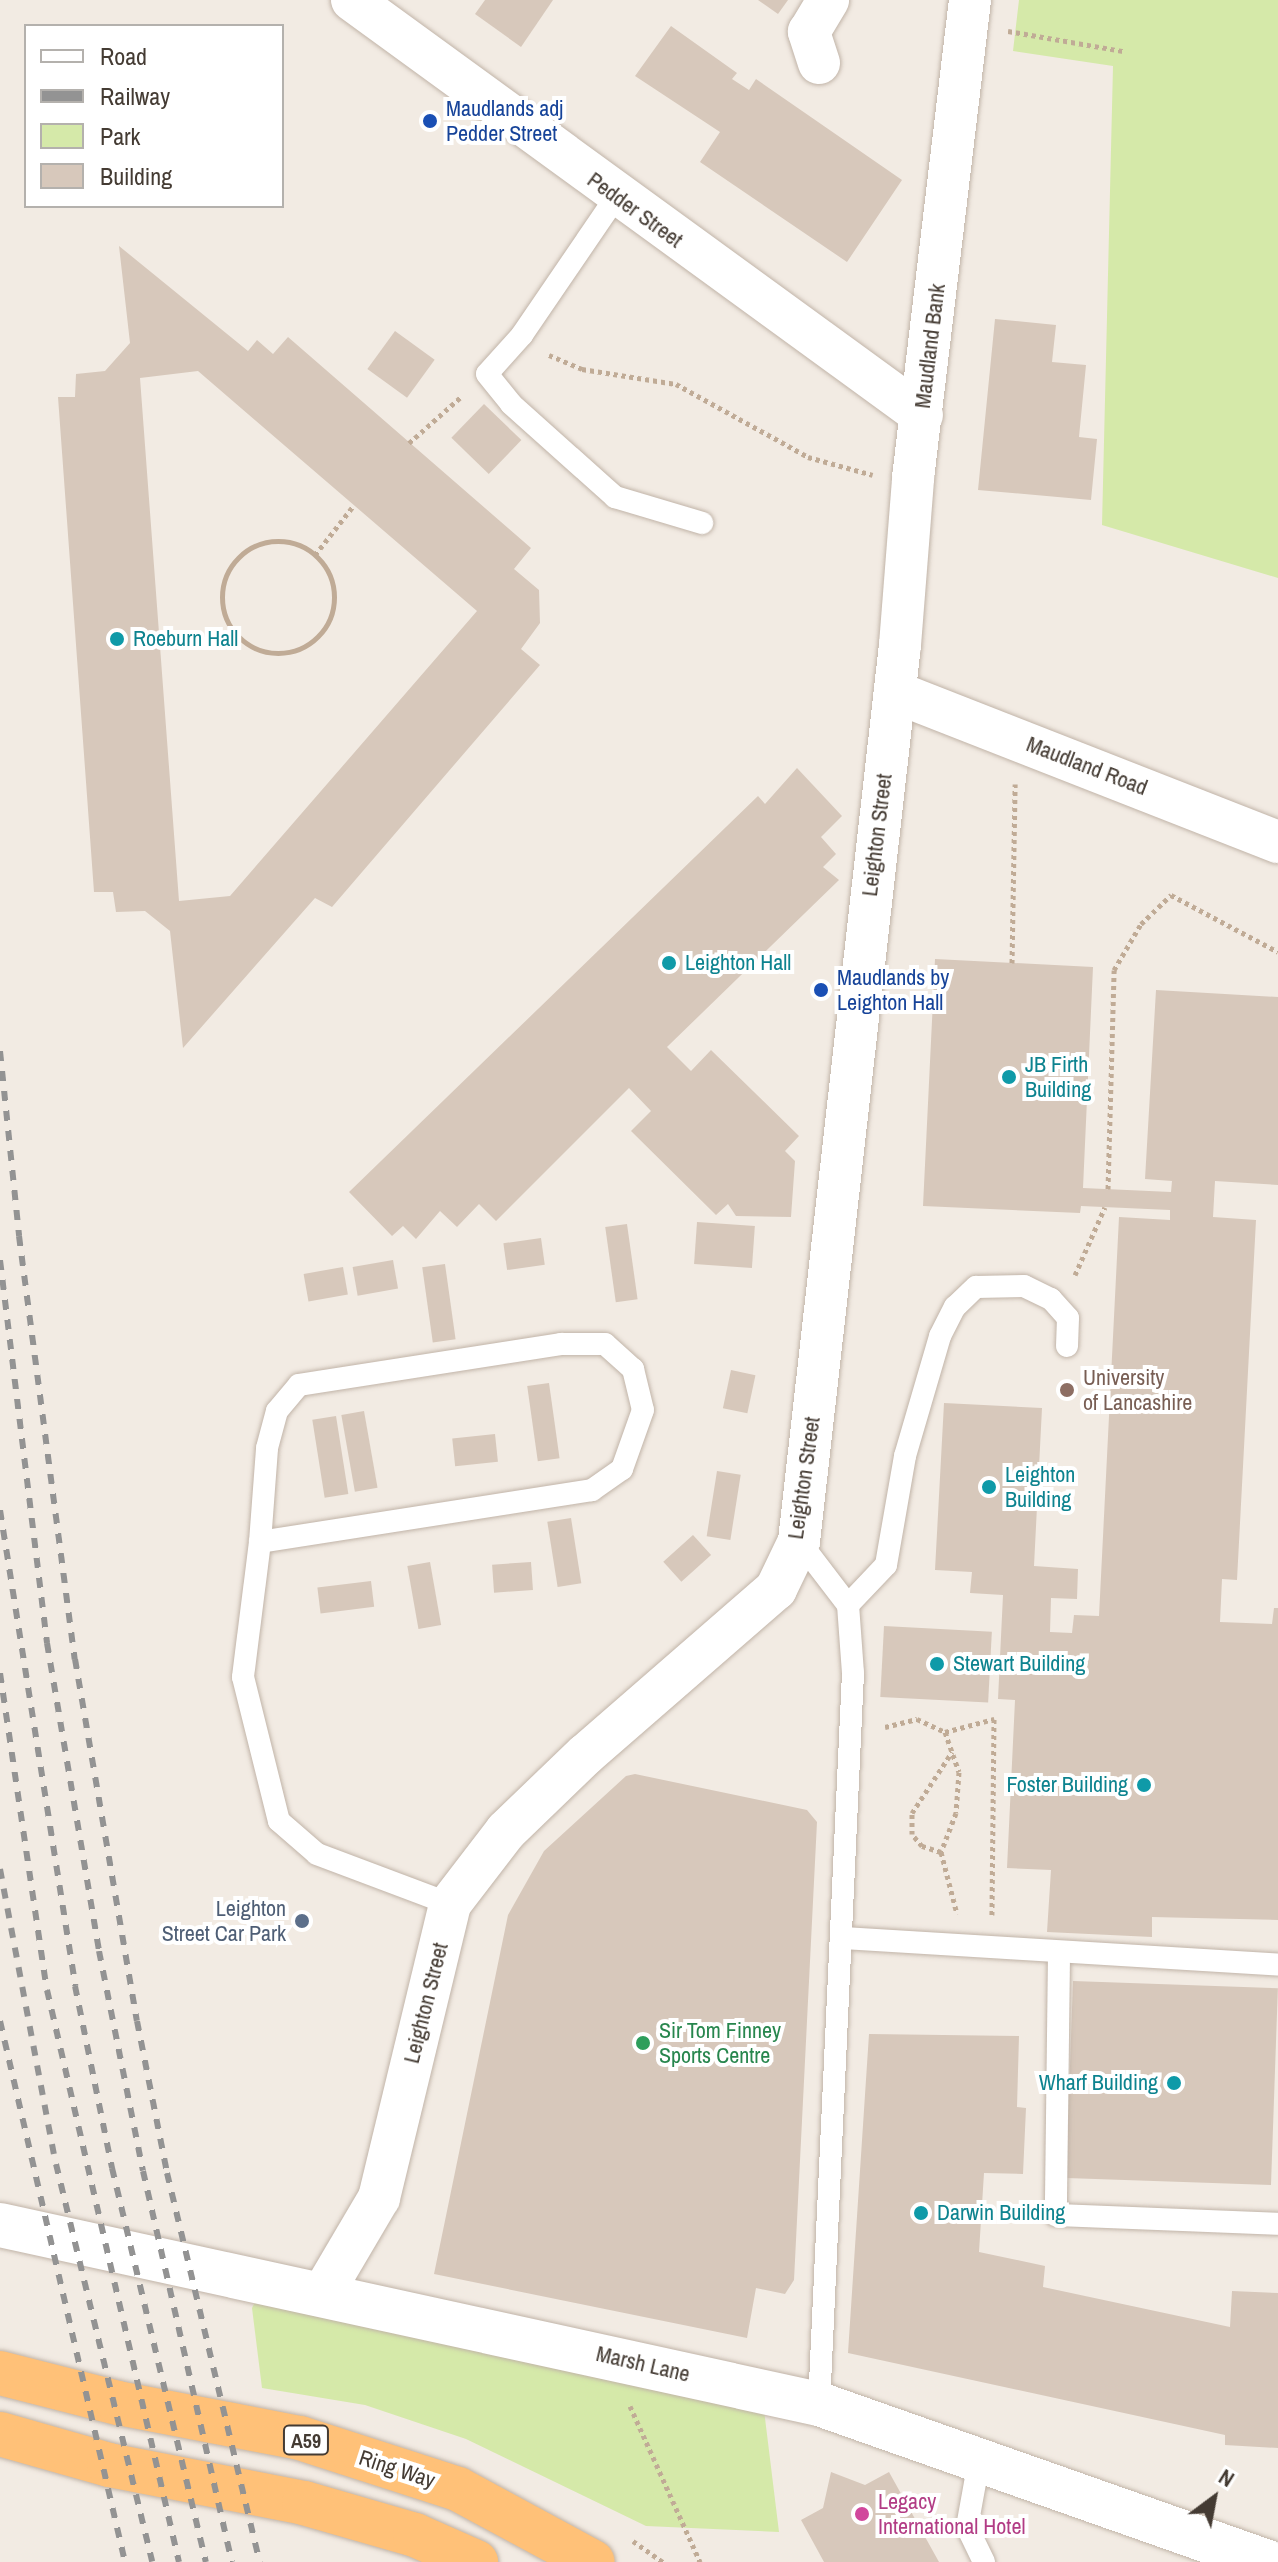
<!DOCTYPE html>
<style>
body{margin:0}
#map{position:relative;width:1278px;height:2562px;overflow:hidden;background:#f2ebe3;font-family:"Archivo Narrow",sans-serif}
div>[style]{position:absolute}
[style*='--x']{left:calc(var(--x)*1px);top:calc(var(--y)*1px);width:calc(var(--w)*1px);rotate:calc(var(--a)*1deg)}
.green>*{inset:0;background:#d5e9a9}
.building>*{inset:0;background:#d7c8bb;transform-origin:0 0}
.path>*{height:5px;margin-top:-2.5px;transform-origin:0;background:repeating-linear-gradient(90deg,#c0ab96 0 4px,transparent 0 8px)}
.path>.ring{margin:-2.5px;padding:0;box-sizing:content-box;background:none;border:5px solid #c0ab96;border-radius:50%}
.roads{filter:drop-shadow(0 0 2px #c1b4a8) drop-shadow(0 0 2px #c1b4a8)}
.service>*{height:22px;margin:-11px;padding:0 11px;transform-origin:11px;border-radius:11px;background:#fff}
.minor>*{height:42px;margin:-21px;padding:0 21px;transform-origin:21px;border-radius:21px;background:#fff}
.tertiary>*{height:44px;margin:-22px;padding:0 22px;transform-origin:22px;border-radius:22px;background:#fff}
.trunk>*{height:44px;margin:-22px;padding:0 22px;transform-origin:22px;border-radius:22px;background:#ffc178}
.rail>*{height:6px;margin-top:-3px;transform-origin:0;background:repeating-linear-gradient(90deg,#939393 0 10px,transparent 0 20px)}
.dots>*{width:22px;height:22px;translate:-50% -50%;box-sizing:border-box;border:4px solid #fff;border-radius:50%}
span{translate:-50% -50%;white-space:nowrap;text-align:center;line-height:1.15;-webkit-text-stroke:8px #fff;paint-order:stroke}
.shield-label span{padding:2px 6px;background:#fff;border:2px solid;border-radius:6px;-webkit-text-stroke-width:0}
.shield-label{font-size:20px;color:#443b33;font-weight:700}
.transit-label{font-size:22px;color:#164399}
.left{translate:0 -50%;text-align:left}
.street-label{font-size:22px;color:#443b33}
.culture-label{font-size:22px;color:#0d838f}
.right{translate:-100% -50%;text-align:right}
.education-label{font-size:22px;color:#785e54}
.service-label{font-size:22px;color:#4e5e75}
.leisure-label{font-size:22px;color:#27864d}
.hotel-label{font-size:22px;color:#b23c85}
.legend{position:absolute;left:24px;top:24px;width:260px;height:184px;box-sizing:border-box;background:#fff;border:2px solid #b4b1ad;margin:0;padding:10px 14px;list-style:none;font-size:24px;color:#443b33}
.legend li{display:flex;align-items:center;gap:16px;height:40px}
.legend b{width:40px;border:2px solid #b4b1ad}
.north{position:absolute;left:1174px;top:2458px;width:80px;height:80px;-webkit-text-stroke:6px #fff;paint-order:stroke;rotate:32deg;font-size:22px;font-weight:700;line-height:32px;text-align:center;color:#443b33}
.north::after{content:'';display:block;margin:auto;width:28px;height:36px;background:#443b33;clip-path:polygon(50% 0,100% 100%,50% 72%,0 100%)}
</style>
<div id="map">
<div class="green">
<div style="clip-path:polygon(1019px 0,1278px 0,1278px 578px,1102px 525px,1113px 66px,1013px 51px)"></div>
<div style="clip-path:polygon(266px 2281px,764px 2410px,779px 2532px,646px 2526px,466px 2439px,365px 2405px,262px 2388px,252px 2308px)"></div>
</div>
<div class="building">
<div style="clip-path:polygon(485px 0,553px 0,521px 47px,475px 14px)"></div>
<div style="clip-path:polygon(758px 0,788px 0,778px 14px)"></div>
<div style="clip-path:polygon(671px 26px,737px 73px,732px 79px,749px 90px,756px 79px,902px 180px,847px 262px,700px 162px,720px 132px,635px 76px)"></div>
<div style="clip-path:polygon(evenodd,119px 246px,248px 351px,257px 340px,273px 354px,288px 337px,531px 548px,514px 569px,539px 590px,540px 623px,521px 649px,540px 665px,332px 907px,315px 898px,183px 1048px,170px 931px,145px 911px,116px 912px,113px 892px,94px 892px,58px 397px,75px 397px,76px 374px,105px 371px,130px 343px,119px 246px,198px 371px,477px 611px,230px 896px,179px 901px,140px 378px,198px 371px)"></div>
<div style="clip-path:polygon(995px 319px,1056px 325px,1052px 362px,1086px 365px,1079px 437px,1097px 439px,1091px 500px,978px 490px)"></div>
<div style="left:395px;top:331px;width:49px;height:47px;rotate:36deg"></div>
<div style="left:484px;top:404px;width:52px;height:47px;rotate:44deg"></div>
<div style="clip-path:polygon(797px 768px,842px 816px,821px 837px,836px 854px,823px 867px,839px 880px,667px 1047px,691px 1071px,711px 1050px,799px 1136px,785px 1151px,795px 1161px,791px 1217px,736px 1216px,728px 1204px,716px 1215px,631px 1131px,651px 1111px,629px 1088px,496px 1221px,479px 1204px,457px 1227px,440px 1211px,416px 1239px,403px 1226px,392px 1236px,349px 1192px,758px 796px,765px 804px)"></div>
<div style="clip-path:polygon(935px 959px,1093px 967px,1083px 1188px,1171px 1192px,1172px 1181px,1145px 1179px,1156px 990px,1278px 997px,1278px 1185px,1215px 1181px,1213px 1217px,1256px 1220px,1237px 1580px,1222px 1579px,1220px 1622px,1272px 1624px,1274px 1608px,1278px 1608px,1278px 1920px,1152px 1917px,1152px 1937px,1047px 1932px,1051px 1870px,1007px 1868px,1015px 1700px,998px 1699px,1003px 1595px,970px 1593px,972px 1572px,935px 1570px,944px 1403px,1042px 1408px,1034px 1566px,1078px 1569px,1077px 1599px,1051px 1598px,1050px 1632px,1072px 1633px,1074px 1615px,1099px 1616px,1119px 1217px,1170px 1220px,1170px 1210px,1081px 1206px,1080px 1213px,923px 1206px)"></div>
<div style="left:697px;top:1222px;width:58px;height:42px;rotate:4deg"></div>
<div style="left:627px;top:1224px;width:76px;height:22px;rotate:82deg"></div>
<div style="left:541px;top:1238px;width:27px;height:38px;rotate:82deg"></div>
<div style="left:393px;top:1260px;width:29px;height:41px;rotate:80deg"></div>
<div style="left:445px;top:1264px;width:76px;height:23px;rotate:82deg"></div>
<div style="left:343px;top:1267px;width:28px;height:40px;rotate:80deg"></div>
<div style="left:731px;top:1370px;width:25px;height:39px;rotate:12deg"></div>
<div style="left:549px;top:1383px;width:76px;height:22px;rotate:82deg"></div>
<div style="left:364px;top:1411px;width:78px;height:23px;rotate:80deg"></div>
<div style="left:336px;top:1416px;width:79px;height:24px;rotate:81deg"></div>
<div style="left:495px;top:1434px;width:28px;height:43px;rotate:84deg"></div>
<div style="left:717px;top:1471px;width:24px;height:66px;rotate:9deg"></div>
<div style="left:571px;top:1518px;width:66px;height:24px;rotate:81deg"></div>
<div style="left:693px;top:1535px;width:27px;height:40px;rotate:48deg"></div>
<div style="left:430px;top:1562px;width:64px;height:23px;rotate:80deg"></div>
<div style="left:531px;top:1562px;width:28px;height:39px;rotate:86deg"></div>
<div style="left:371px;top:1581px;width:26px;height:54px;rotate:83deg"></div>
<div style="left:884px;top:1626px;width:108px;height:71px;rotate:3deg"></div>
<div style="clip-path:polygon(635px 1774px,807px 1810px,817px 1822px,794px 2280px,785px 2294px,756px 2288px,747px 2338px,434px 2274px,508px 1915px,544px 1851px,626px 1776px)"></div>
<div style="left:1073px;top:1981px;width:205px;height:197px;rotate:2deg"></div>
<div style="clip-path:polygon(869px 2034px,1019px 2036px,1017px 2107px,1026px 2108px,1023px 2174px,984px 2173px,979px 2252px,1045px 2266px,1043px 2287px,1230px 2327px,1232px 2291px,1278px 2293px,1278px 2448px,1225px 2445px,1225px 2435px,848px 2353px)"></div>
<div style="clip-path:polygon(831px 2472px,865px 2485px,889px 2472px,939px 2562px,824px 2562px,801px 2520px,823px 2508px)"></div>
</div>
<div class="path">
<div style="--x:1008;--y:31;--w:117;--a:9.9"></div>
<div style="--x:549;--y:355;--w:36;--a:23"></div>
<div style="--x:582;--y:369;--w:95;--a:9.1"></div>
<div style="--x:676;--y:384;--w:151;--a:28.9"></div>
<div style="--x:808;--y:457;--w:67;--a:15.5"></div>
<div style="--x:409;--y:443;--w:71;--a:-41.6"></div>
<div class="ring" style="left:222px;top:541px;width:107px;height:107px"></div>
<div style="--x:315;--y:555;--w:63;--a:-52"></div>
<div style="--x:1012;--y:963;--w:179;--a:-89"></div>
<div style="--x:1108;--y:1189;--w:219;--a:-88.4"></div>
<div style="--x:1114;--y:970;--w:53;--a:-59.6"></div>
<div style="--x:1141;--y:924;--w:42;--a:-44"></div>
<div style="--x:1171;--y:895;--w:121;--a:28"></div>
<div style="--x:1075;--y:1275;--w:74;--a:-66.2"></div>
<div style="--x:885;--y:1727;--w:33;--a:-14"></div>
<div style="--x:917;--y:1719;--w:31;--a:25"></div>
<div style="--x:945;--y:1732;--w:42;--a:70.7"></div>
<div style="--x:959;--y:1772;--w:41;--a:94.2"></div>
<div style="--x:956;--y:1813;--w:42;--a:111"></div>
<div style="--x:941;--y:1852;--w:64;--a:75.5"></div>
<div style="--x:945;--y:1732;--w:51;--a:-14.9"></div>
<div style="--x:994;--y:1719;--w:196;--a:90.6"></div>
<div style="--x:941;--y:1852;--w:20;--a:-162"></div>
<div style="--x:922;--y:1846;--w:16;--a:-130"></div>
<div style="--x:912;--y:1834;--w:21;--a:-90"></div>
<div style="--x:912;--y:1813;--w:73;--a:-56.7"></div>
<div style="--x:630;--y:2406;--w:171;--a:65.8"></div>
<div style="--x:633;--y:2541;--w:37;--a:35"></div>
</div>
<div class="roads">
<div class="service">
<div style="--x:616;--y:197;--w:167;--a:124.3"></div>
<div style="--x:522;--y:335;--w:52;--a:131.9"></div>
<div style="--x:487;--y:374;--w:38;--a:51"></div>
<div style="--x:511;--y:404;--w:140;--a:41.8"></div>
<div style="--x:615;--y:497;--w:91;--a:16.6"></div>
<div style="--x:561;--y:1344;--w:44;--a:0"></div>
<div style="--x:605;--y:1344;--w:38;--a:42"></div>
<div style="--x:633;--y:1369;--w:42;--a:76.3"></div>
<div style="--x:643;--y:1410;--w:63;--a:109.6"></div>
<div style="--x:622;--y:1469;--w:37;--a:145"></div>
<div style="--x:592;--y:1490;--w:336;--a:171.1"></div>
<div style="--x:260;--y:1542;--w:94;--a:-85.7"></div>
<div style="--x:267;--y:1448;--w:38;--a:-75"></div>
<div style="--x:277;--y:1411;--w:34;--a:-50"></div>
<div style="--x:299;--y:1385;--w:265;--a:-8.9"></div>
<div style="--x:799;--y:1541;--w:81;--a:52.6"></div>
<div style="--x:848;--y:1605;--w:68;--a:85.8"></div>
<div style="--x:853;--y:1673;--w:732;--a:92.66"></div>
<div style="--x:260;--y:1542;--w:136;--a:97.2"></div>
<div style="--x:243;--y:1677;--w:148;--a:76"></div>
<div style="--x:279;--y:1821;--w:50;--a:41"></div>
<div style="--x:317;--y:1854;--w:142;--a:20.6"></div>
<div style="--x:848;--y:1605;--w:55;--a:-46.5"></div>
<div style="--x:886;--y:1565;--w:111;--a:-80.1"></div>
<div style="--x:905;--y:1456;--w:125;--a:-73.7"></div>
<div style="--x:940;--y:1336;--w:33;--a:-63"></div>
<div style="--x:955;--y:1307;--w:29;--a:-44"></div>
<div style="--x:976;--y:1287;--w:48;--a:-1.2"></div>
<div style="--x:1024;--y:1286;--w:30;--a:26"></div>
<div style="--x:1051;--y:1299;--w:25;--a:48"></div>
<div style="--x:1068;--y:1318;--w:28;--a:92"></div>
<div style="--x:842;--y:1938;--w:437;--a:3.5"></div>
<div style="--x:1059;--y:1954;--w:261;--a:90.7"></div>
<div style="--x:1056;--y:2215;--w:222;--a:2.3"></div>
<div style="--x:979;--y:2461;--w:67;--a:100.3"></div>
<div style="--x:967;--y:2527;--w:39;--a:64"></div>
</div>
<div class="minor">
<div style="--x:352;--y:0;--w:705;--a:36.06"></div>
<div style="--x:819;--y:63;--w:33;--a:-108"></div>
<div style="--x:809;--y:32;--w:37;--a:-59"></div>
<div style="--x:895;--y:692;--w:411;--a:21.4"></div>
<div style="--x:323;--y:2293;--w:110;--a:-59.5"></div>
<div style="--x:379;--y:2198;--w:302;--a:-76.4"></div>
<div style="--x:450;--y:1904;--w:92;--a:-52.5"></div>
<div style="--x:506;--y:1831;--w:110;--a:-43.9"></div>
<div style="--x:585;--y:1755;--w:253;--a:-41"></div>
<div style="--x:776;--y:1589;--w:53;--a:-64.4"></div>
<div style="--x:799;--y:1541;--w:902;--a:-83.57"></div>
<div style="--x:900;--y:645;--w:168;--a:-85.5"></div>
<div style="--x:913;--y:478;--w:481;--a:-83.2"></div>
</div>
<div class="tertiary">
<div style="--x:0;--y:2225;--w:838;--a:12.33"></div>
<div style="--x:819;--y:2404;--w:476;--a:19.4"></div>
</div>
<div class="trunk">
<div style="--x:0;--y:2373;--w:122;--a:14.3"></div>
<div style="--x:118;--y:2403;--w:185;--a:10.9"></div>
<div style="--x:300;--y:2438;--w:166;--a:17.9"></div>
<div style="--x:458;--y:2489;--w:153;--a:28.4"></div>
<div style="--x:0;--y:2434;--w:113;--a:15.9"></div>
<div style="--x:109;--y:2465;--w:199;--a:11"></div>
<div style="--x:304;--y:2503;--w:116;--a:16.1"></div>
<div style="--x:415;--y:2535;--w:67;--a:23.9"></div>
</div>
</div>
<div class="rail">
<div style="--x:0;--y:1051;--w:186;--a:84.1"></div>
<div style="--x:19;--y:1236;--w:427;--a:82.5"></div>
<div style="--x:75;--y:1659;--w:367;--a:80.3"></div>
<div style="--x:137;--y:2021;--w:155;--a:78.8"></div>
<div style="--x:167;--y:2173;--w:400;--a:76.6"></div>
<div style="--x:0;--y:1260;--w:386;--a:83"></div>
<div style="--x:47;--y:1643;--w:312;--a:80.4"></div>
<div style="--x:99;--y:1951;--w:224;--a:78.7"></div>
<div style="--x:143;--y:2171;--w:401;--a:77.2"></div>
<div style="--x:0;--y:1510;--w:482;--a:81"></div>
<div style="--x:75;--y:1986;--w:186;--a:78.5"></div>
<div style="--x:112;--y:2168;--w:405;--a:76.6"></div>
<div style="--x:0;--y:1673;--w:320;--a:81.6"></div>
<div style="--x:47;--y:1990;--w:587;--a:77.01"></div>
<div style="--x:0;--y:1869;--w:300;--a:79.3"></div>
<div style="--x:56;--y:2164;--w:409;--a:76.4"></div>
<div style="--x:0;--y:2021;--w:555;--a:76.99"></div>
</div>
<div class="dots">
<div style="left:430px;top:121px;background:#1a4fb4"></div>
<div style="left:117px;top:639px;background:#0f9aa8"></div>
<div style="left:669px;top:963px;background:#0f9aa8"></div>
<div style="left:821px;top:990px;background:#1a4fb4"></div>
<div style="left:1009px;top:1077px;background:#0f9aa8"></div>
<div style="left:1067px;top:1390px;background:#8d6e63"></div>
<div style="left:989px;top:1487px;background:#0f9aa8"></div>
<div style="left:937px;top:1664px;background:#0f9aa8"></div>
<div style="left:1144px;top:1785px;background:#0f9aa8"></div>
<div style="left:302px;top:1921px;background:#5c6f8a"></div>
<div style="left:643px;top:2043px;background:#2e9e5b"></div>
<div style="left:1174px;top:2083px;background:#0f9aa8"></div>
<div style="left:921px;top:2213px;background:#0f9aa8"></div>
<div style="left:862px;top:2514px;background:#d1479c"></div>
</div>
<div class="shield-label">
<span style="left:306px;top:2440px">A59</span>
</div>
<div class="transit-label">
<span class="left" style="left:446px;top:121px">Maudlands adj<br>Pedder Street</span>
<span class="left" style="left:837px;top:990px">Maudlands by<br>Leighton Hall</span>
</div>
<div class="street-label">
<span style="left:635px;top:210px;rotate:36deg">Pedder Street</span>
<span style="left:930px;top:346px;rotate:-83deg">Maudland Bank</span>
<span style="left:1087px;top:766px;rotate:21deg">Maudland Road</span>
<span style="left:877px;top:835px;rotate:-83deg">Leighton Street</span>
<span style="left:804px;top:1478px;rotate:-82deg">Leighton Street</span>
<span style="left:426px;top:2003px;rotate:-76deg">Leighton Street</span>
<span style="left:643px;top:2364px;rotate:13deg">Marsh Lane</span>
<span style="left:397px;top:2469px;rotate:18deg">Ring Way</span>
</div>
<div class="culture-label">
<span class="left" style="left:133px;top:639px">Roeburn Hall</span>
<span class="left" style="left:685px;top:963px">Leighton Hall</span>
<span class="left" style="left:1025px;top:1077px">JB Firth<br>Building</span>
<span class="left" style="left:1005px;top:1487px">Leighton<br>Building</span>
<span class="left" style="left:953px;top:1664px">Stewart Building</span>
<span class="right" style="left:1128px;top:1785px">Foster Building</span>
<span class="right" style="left:1158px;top:2083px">Wharf Building</span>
<span class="left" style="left:937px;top:2213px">Darwin Building</span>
</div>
<div class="education-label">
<span class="left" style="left:1083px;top:1390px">University<br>of Lancashire</span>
</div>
<div class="service-label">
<span class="right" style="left:286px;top:1921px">Leighton<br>Street Car Park</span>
</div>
<div class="leisure-label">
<span class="left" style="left:659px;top:2043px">Sir Tom Finney<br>Sports Centre</span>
</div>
<div class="hotel-label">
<span class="left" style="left:878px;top:2514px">Legacy<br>International Hotel</span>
</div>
<ul class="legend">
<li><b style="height:10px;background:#fff"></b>Road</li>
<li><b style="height:10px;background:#939393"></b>Railway</li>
<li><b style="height:22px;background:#d5e9a9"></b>Park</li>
<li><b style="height:22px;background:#d7c8bb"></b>Building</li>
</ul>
<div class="north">N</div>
</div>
